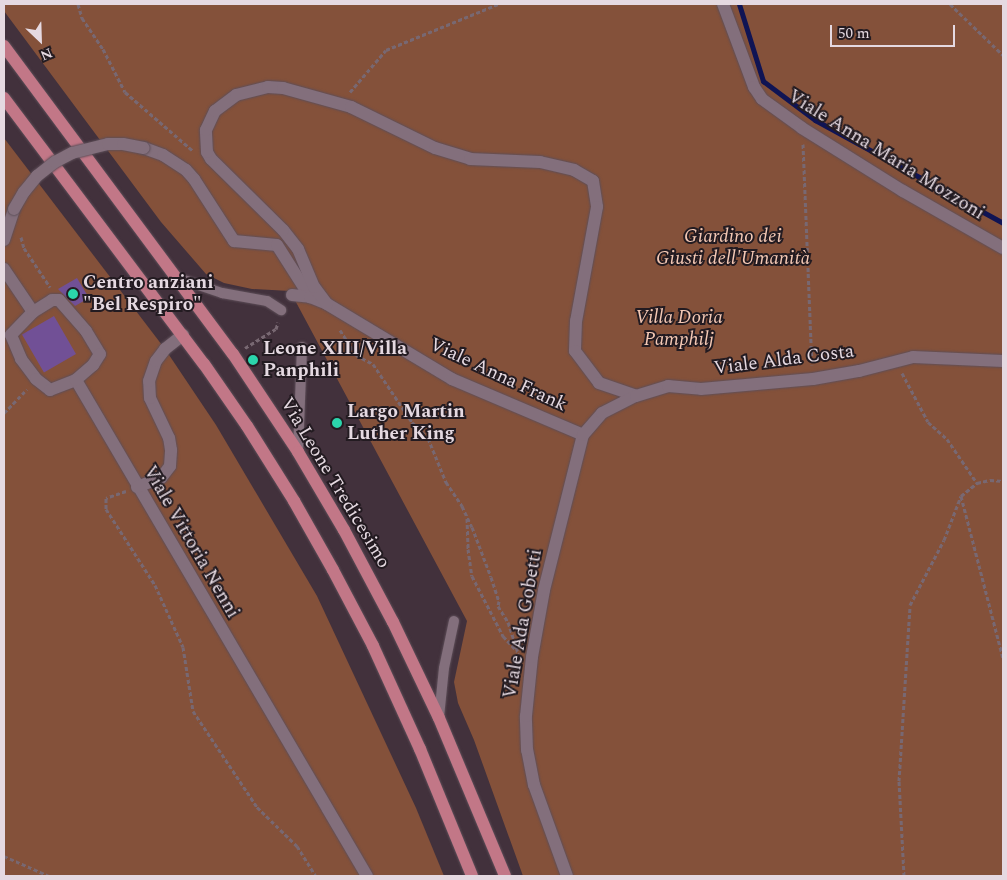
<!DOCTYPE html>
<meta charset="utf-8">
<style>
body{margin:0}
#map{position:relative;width:1007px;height:880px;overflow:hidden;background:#42313c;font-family:Spectral,serif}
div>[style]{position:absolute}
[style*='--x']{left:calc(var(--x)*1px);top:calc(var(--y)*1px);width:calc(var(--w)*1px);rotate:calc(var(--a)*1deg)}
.green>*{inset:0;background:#84513a}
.stream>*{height:5px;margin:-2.5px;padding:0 2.5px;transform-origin:2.5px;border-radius:2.5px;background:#101454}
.building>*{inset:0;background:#715096;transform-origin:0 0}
.path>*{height:3px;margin-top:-1.5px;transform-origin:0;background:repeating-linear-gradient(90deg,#786872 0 4px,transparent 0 6.5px)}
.roads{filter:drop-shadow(0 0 1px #5d4e58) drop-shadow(0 0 1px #5d4e58)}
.lane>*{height:10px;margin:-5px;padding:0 5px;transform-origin:5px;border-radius:5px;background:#836f7c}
.street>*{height:12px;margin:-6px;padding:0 6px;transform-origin:6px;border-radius:6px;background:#836f7c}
.primary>*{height:12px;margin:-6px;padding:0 6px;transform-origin:6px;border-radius:6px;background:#c27787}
.bridges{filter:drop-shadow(0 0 1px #5d4e58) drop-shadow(0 0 1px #5d4e58)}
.street-bridge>*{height:12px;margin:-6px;padding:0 6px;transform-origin:6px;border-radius:6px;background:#836f7c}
.dots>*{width:14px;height:14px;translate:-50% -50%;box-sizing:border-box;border:2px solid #231b21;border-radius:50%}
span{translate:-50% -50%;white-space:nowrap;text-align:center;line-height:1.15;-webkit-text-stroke:4px #231b21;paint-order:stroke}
.street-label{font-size:19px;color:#e5d9e1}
.park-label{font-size:19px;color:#f5c9b5;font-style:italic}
.poi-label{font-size:19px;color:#e5d9e1;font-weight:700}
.left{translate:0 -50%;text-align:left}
.frame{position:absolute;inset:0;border:5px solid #e5d9e1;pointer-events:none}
.north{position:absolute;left:15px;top:15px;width:50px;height:50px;-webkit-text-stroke:4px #231b21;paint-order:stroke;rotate:156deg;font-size:14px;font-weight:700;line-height:20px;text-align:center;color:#e5d9e1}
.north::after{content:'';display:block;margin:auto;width:18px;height:22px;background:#e5d9e1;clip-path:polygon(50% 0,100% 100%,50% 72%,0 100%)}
.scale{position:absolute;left:830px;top:25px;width:125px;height:22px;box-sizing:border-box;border:2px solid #e5d9e1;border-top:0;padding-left:6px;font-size:15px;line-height:18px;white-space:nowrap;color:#e5d9e1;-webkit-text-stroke:4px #231b21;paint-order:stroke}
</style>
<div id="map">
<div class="green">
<div style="clip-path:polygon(4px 4px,1003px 4px,1003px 876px,523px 876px,474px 740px,458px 703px,454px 682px,467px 621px,290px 291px,252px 289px,224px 283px,206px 274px,161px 222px,4px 11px)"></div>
<div style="clip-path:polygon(4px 138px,165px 349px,216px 425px,317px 596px,416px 808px,444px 876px,4px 876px)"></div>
</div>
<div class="stream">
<div style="--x:739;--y:4;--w:81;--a:72.7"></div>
<div style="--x:763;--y:81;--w:65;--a:36.9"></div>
<div style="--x:815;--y:120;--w:214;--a:28.7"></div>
</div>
<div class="building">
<div style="clip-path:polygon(77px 278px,89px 298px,75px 306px,58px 289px)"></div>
<div style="left:54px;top:316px;width:44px;height:37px;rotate:60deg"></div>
</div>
<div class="path">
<div style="--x:78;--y:4;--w:15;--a:74"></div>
<div style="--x:82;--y:18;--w:37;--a:56"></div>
<div style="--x:103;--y:49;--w:48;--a:62.9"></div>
<div style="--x:125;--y:92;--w:90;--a:40.9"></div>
<div style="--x:950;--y:4;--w:74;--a:43.9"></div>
<div style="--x:350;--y:92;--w:55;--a:-49.4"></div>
<div style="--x:386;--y:50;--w:121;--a:-22.3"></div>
<div style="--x:803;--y:144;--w:221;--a:87.7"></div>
<div style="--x:21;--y:237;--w:11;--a:75"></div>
<div style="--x:24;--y:248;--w:47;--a:56.3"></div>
<div style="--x:340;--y:330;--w:30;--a:57"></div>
<div style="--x:356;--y:355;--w:19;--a:28"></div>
<div style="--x:373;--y:364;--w:70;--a:56.1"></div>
<div style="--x:412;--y:422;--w:23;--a:45"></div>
<div style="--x:428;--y:438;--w:48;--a:67.8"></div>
<div style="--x:446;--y:482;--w:29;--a:56"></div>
<div style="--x:462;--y:506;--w:23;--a:65"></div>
<div style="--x:472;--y:527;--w:53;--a:69.2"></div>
<div style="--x:491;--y:577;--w:25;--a:72"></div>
<div style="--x:499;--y:601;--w:5;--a:101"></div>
<div style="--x:498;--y:606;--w:19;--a:58"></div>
<div style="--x:508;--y:622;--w:33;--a:72"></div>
<div style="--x:245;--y:348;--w:36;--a:-32"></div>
<div style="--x:276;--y:329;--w:7;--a:-74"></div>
<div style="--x:902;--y:373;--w:55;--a:62"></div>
<div style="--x:928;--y:422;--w:25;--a:42"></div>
<div style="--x:947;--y:439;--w:53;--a:55.7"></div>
<div style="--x:4;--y:413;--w:33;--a:-46"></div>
<div style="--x:126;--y:491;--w:21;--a:161"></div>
<div style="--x:106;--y:498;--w:11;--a:90"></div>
<div style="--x:106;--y:509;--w:90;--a:57.2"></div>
<div style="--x:155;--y:585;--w:68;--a:65.7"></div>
<div style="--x:183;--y:647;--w:65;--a:81.1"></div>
<div style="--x:193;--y:711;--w:115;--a:56.3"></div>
<div style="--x:257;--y:807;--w:56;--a:44.3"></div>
<div style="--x:297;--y:846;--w:36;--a:58"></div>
<div style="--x:961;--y:496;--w:167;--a:75.5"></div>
<div style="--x:467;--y:518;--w:31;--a:88"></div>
<div style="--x:468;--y:549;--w:27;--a:82"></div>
<div style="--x:472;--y:576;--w:68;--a:62.7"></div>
<div style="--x:503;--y:636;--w:21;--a:47"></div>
<div style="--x:4;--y:856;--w:49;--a:24"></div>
<div style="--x:904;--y:876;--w:95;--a:-93"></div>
<div style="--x:899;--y:781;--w:176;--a:-86.4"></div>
<div style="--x:910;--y:605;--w:73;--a:-62.4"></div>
<div style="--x:944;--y:540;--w:47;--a:-68.9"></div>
<div style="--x:961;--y:496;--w:21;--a:-39"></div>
<div style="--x:977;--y:483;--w:13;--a:-13"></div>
<div style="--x:990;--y:480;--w:13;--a:4"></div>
</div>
<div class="roads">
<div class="lane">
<div style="--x:175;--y:277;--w:50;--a:18.8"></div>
<div style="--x:222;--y:293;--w:46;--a:10.1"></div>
<div style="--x:267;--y:301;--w:17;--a:33"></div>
<div style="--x:298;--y:452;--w:105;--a:-87.8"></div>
<div style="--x:439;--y:717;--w:49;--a:-84.2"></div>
<div style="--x:444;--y:668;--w:48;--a:-78"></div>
</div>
<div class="street">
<div style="--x:723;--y:4;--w:89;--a:69.5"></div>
<div style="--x:754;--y:87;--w:14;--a:56"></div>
<div style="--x:762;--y:99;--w:49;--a:35.9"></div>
<div style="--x:802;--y:128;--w:119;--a:32"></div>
<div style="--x:903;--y:191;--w:115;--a:29.7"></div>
<div style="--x:144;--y:148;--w:20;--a:20"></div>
<div style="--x:163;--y:155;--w:27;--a:33"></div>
<div style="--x:186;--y:170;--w:12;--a:48"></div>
<div style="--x:194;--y:179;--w:74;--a:57.2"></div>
<div style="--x:234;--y:241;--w:43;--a:5.3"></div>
<div style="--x:277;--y:245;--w:62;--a:57.6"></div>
<div style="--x:4;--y:240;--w:33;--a:-72"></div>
<div style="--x:4;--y:269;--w:52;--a:56"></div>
<div style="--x:33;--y:312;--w:32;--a:134"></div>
<div style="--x:11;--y:335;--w:26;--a:67"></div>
<div style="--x:21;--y:359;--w:25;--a:53"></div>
<div style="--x:36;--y:379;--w:18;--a:38"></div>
<div style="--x:50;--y:390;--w:28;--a:-21"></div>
<div style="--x:76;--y:380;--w:575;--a:59.6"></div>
<div style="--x:292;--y:295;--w:18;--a:6"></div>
<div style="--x:310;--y:297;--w:18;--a:22"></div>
<div style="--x:327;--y:304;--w:146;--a:31"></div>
<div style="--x:452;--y:379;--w:142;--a:23.1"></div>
<div style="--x:327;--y:304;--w:21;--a:-127"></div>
<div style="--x:314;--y:287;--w:41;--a:-112.8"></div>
<div style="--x:298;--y:249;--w:24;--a:-128"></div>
<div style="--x:283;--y:230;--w:101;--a:-135.4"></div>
<div style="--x:211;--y:159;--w:8;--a:-120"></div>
<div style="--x:207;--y:152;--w:22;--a:-93"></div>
<div style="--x:206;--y:130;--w:21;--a:-65"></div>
<div style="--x:215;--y:111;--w:26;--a:-37"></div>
<div style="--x:236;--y:95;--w:33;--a:-14"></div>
<div style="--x:268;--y:87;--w:15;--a:4"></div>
<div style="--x:283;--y:88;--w:71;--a:15.6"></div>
<div style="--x:351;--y:107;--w:93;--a:26"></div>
<div style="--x:435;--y:148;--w:37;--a:17"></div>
<div style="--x:470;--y:159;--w:70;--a:2.5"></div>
<div style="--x:540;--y:162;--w:35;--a:13"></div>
<div style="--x:574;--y:170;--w:22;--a:30"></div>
<div style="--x:593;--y:181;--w:26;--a:81"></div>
<div style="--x:597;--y:207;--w:116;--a:100.4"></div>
<div style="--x:576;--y:321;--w:30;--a:92"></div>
<div style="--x:575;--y:351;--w:40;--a:53"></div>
<div style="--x:599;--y:383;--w:39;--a:19"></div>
<div style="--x:33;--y:312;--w:22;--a:-32"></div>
<div style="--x:52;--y:300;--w:7;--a:0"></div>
<div style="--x:59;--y:300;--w:41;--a:48.9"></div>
<div style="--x:86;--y:331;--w:27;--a:59"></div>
<div style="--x:100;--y:354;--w:13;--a:122"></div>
<div style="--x:93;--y:365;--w:23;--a:139"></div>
<div style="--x:137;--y:487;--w:26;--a:-21"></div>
<div style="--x:161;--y:478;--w:15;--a:-53"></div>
<div style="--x:170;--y:466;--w:16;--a:-86"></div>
<div style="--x:171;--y:450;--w:12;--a:-99"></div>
<div style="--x:169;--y:438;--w:44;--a:-115.4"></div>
<div style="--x:150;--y:398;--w:17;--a:-93"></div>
<div style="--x:149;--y:381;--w:21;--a:-71"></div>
<div style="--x:156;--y:361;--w:15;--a:-53"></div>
<div style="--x:165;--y:349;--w:23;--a:-38"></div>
<div style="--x:567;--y:876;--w:97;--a:-109.9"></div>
<div style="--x:534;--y:785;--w:36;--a:-101"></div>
<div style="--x:527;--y:750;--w:34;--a:-92"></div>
<div style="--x:526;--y:716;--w:59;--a:-84.2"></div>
<div style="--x:532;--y:657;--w:68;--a:-79.8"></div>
<div style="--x:544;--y:590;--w:160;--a:-75.9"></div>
<div style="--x:583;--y:435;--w:29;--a:-49"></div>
<div style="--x:602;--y:413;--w:38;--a:-27"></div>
<div style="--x:636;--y:396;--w:34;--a:-17"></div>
<div style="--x:668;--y:386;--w:33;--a:5"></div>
<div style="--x:701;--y:389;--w:112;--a:-5.1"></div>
<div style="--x:813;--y:379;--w:47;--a:-9.9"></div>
<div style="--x:859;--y:371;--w:56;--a:-14.5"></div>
<div style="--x:913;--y:357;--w:90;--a:2.5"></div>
</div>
<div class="primary">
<div style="--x:4;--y:46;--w:384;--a:53.4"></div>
<div style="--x:233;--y:354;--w:118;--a:56.4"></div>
<div style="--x:298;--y:452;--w:91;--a:59.5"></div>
<div style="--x:344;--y:530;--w:104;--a:62"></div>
<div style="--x:393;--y:622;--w:106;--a:64.4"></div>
<div style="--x:439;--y:718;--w:171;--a:67.3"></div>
<div style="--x:4;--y:98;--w:333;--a:53.1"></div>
<div style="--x:204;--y:364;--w:75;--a:55.3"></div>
<div style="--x:247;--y:426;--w:89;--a:57.9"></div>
<div style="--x:294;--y:501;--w:79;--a:60.5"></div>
<div style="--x:333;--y:570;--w:86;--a:62.2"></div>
<div style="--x:373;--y:646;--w:113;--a:65.5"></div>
<div style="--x:420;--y:749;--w:137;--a:67.7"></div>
</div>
</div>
<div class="bridges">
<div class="street-bridge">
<div style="--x:14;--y:209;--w:20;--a:-60"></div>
<div style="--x:24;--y:192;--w:21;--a:-51"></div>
<div style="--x:37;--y:176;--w:23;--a:-38"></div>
<div style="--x:55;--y:162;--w:19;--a:-28"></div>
<div style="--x:72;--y:153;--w:37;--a:-14"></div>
<div style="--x:108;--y:144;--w:15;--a:0"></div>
<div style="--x:123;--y:144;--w:21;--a:11"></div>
</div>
</div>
<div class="dots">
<div style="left:73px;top:294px;background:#2bd5ac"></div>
<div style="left:253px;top:360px;background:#2bd5ac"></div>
<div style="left:337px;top:423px;background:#2bd5ac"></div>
</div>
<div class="street-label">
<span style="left:886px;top:155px;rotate:32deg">Viale Anna Maria Mozzoni</span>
<span style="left:784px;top:360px;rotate:-7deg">Viale Alda Costa</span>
<span style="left:498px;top:375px;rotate:25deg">Viale Anna Frank</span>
<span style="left:335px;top:483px;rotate:59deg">Via Leone Tredicesimo</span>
<span style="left:191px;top:542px;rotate:60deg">Viale Vittoria Nenni</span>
<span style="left:523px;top:624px;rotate:-80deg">Viale Ada Gobetti</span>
</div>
<div class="park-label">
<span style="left:733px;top:248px">Giardino dei<br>Giusti dell'Umanità</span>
<span style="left:679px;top:329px">Villa Doria<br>Pamphilj</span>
</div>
<div class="poi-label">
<span class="left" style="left:83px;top:294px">Centro anziani<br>"Bel Respiro"</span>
<span class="left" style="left:263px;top:360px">Leone XIII/Villa<br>Panphili</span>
<span class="left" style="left:347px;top:423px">Largo Martin<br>Luther King</span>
</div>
<div class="frame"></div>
<div class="north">N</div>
<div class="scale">50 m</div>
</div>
